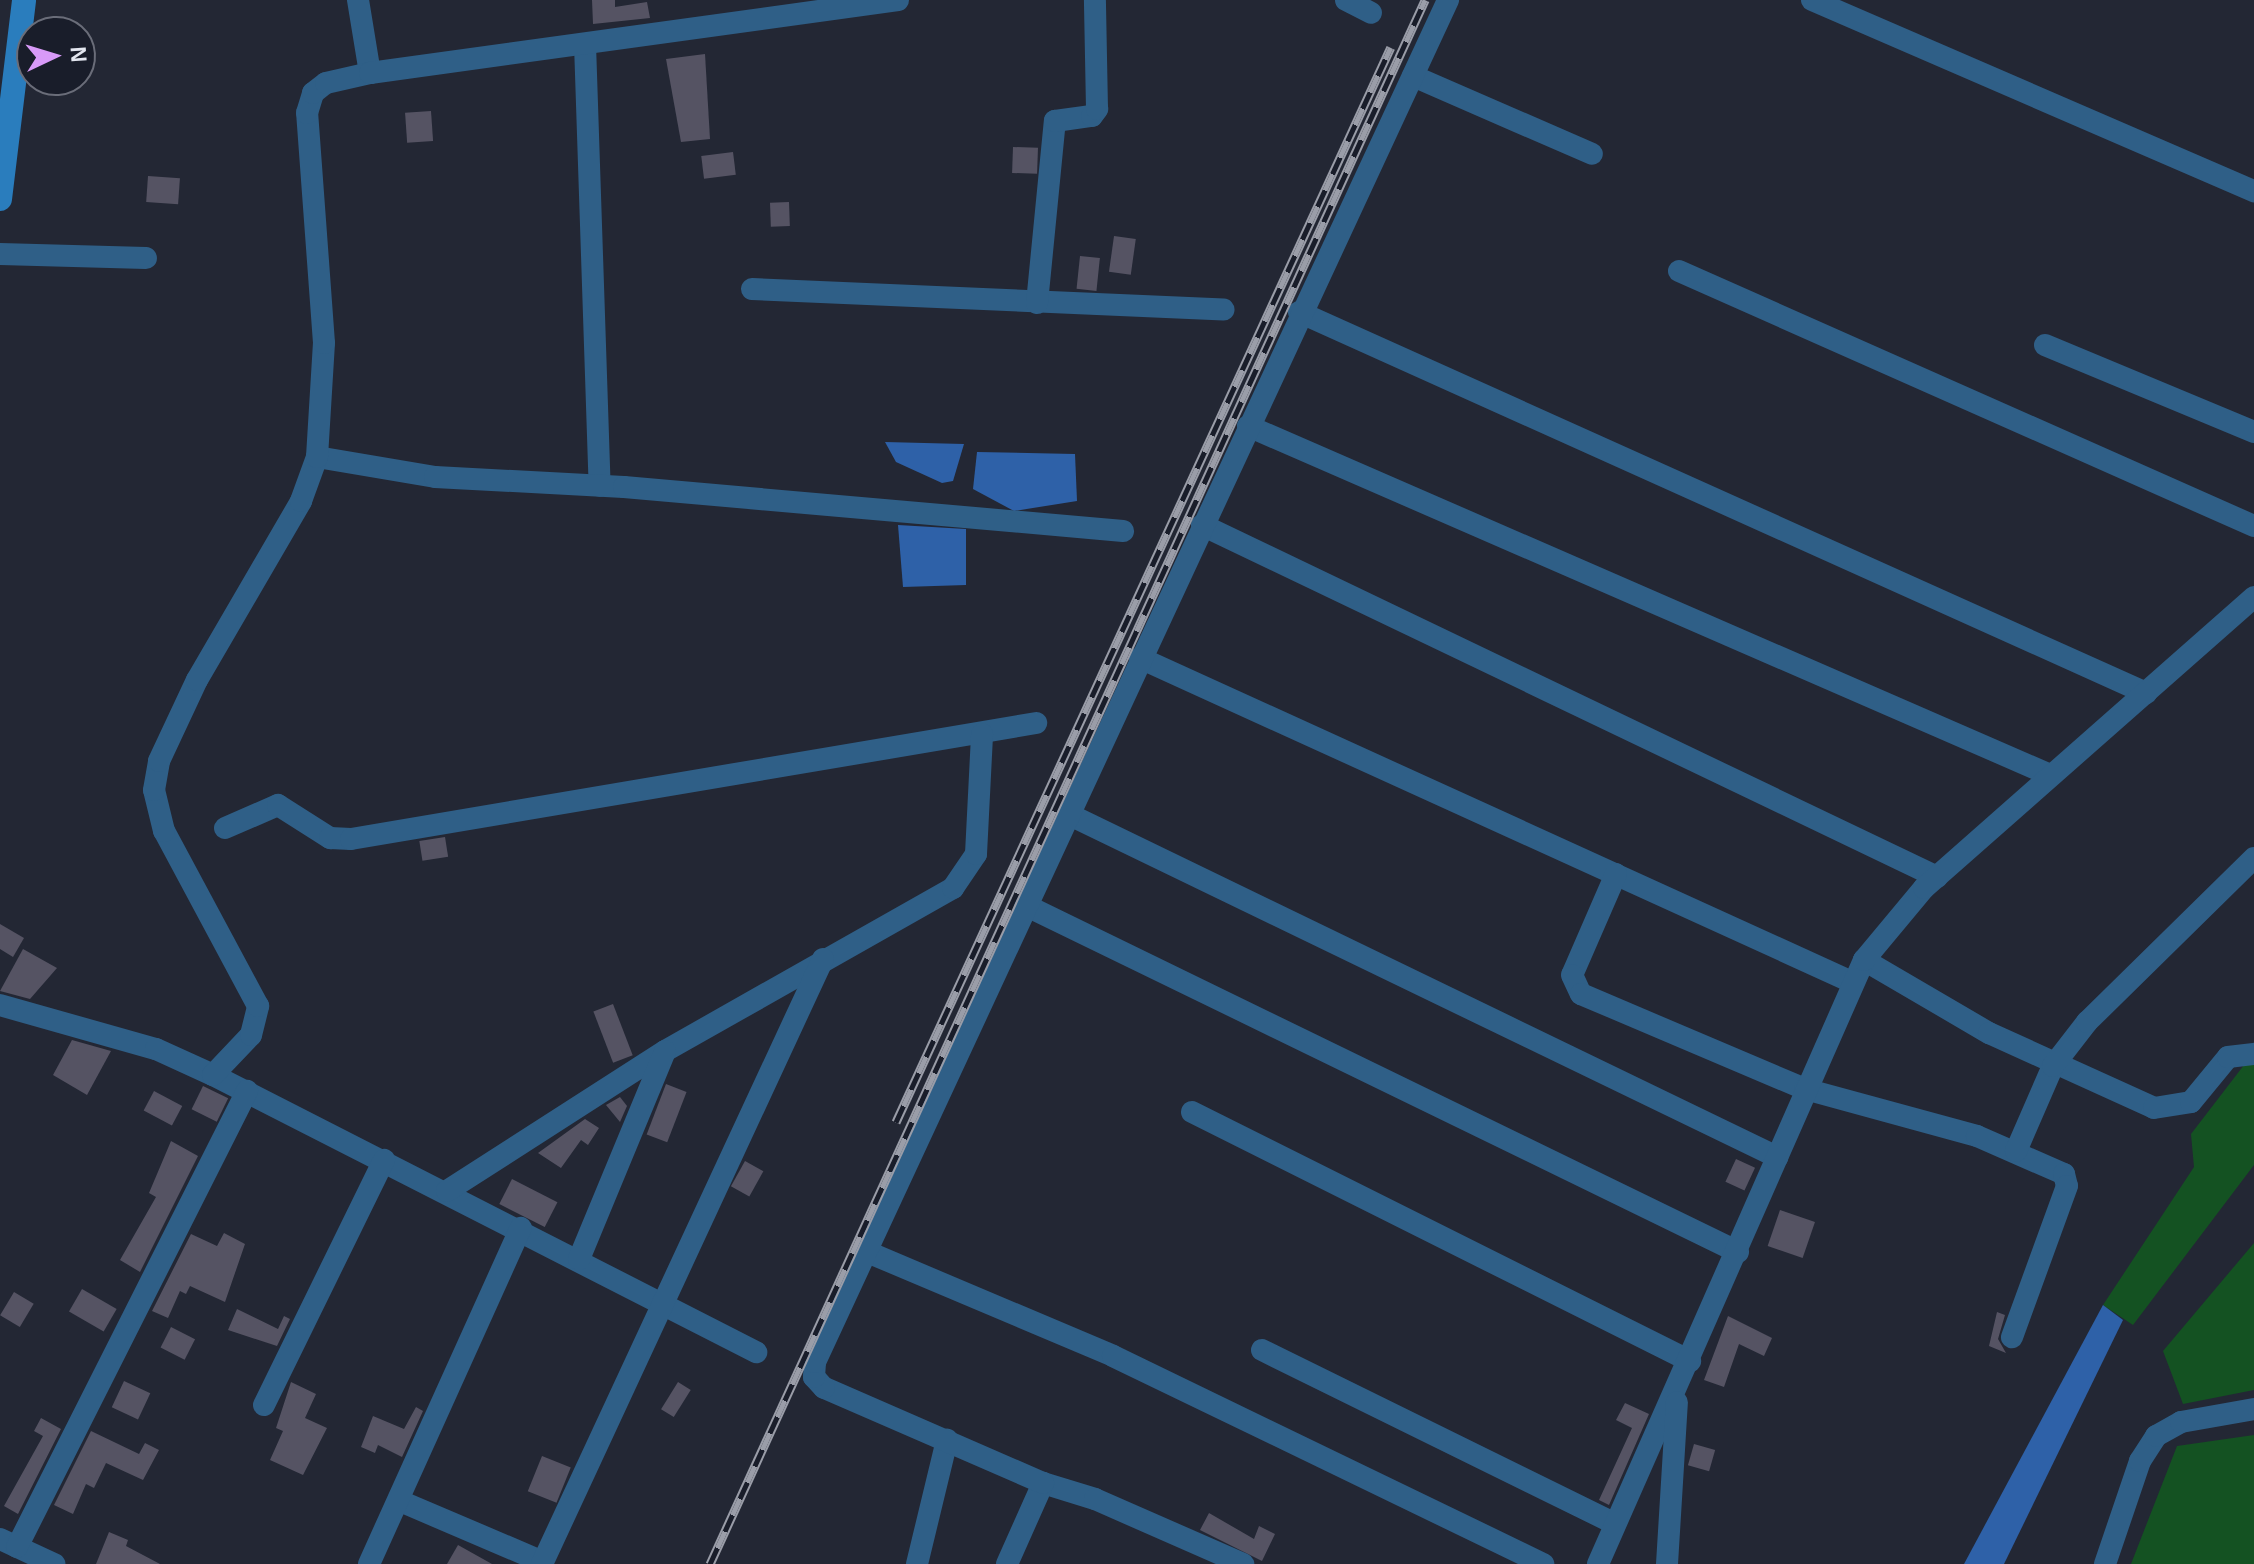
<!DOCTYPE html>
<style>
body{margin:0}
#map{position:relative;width:2254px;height:1564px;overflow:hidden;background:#232734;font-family:Helvetica,sans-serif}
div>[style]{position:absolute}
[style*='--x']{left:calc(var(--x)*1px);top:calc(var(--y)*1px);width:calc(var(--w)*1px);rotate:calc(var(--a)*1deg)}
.green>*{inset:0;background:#145222}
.water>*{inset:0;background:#2e61a8}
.building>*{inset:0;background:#555363;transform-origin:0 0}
.street>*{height:22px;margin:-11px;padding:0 11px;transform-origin:11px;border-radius:11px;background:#2f5f87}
.secondary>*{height:24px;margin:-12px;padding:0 12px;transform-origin:12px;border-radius:12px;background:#2a7dbd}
.rail>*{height:9px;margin-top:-4.5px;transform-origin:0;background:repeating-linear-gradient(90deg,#191d2a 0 18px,#9a9da8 0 36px);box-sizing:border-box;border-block:2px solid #9a9da8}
span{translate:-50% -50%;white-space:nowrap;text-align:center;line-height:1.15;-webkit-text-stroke:6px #191d2a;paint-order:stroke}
.north{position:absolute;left:16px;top:16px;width:80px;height:80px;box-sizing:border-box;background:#191d2a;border:2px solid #6a6d79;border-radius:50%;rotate:86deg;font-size:22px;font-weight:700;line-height:32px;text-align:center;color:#e3e6ef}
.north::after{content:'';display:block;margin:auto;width:28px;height:36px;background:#d89af8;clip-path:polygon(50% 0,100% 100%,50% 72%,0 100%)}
</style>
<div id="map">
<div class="green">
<div style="clip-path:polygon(2254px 1052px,2254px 1165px,2133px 1325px,2103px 1305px,2194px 1167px,2191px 1134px)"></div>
<div style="clip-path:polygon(2254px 1243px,2254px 1390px,2183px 1404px,2163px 1351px)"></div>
<div style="clip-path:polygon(2254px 1435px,2254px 1564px,2131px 1564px,2177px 1446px)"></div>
</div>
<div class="water">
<div style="clip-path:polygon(885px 442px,964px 444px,953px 481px,942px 483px,896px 462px)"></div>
<div style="clip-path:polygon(977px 452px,1075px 454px,1077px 501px,1014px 511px,973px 489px)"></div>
<div style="clip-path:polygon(898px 525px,966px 529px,966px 585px,903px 587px)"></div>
<div style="clip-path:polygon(2103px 1305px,2123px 1320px,2004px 1564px,1964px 1564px)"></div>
</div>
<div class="building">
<div style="clip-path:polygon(592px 0,615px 0,615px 7px,647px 2px,650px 18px,593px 24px)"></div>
<div style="clip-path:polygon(705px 54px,710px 139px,681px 142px,666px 59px)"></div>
<div style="left:431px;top:111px;width:30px;height:26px;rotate:86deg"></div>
<div style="left:1013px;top:147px;width:25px;height:26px;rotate:2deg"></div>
<div style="left:733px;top:152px;width:23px;height:32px;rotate:83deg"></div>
<div style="left:148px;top:176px;width:32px;height:26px;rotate:4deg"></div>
<div style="left:789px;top:202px;width:24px;height:19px;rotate:88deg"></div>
<div style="left:1114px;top:236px;width:22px;height:36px;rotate:8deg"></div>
<div style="left:1080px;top:256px;width:20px;height:33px;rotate:6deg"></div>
<div style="left:445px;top:837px;width:20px;height:26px;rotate:81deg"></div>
<div style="clip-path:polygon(0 924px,24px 938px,13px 957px,0 949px)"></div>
<div style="clip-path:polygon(23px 949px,57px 968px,30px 999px,0 991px)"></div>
<div style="left:613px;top:1004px;width:55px;height:21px;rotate:69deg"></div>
<div style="clip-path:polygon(72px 1040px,111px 1051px,87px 1095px,53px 1075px)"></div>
<div style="left:666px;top:1084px;width:22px;height:54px;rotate:21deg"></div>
<div style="left:203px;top:1086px;width:28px;height:26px;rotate:26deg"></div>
<div style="left:154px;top:1091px;width:32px;height:22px;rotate:28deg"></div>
<div style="clip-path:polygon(620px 1097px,627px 1106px,620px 1122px,606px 1105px)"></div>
<div style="clip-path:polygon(585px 1119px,599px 1128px,588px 1145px,581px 1140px,561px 1168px,538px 1153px)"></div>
<div style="clip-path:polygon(171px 1141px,198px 1156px,140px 1272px,120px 1260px,156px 1197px,149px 1193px)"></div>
<div style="left:1736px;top:1159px;width:21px;height:25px;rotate:25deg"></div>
<div style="left:745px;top:1161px;width:21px;height:29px;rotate:29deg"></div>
<div style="left:512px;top:1179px;width:51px;height:28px;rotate:27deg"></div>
<div style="left:1780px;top:1210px;width:37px;height:38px;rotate:19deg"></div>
<div style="clip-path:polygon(224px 1233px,245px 1244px,225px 1302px,190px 1286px,186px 1294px,180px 1291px,168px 1318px,152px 1311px,191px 1234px,217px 1246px)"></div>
<div style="left:82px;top:1289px;width:40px;height:26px;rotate:30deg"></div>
<div style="left:14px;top:1292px;width:23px;height:27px;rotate:31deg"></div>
<div style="clip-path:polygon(237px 1309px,278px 1329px,284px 1316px,290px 1319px,277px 1346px,228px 1330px)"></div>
<div style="clip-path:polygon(1997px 1312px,2005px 1315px,1998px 1339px,2006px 1353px,1989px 1346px)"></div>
<div style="clip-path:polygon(1728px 1316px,1772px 1338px,1764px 1356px,1739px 1344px,1724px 1387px,1704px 1380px)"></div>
<div style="left:171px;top:1327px;width:27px;height:23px;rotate:27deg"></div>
<div style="left:124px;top:1381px;width:29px;height:29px;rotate:25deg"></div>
<div style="clip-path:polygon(291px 1382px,316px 1394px,305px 1418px,327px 1428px,303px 1475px,270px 1460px,283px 1431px,276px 1428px)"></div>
<div style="left:678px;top:1382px;width:15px;height:32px;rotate:32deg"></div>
<div style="clip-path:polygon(1625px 1403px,1649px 1414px,1609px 1505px,1599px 1500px,1632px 1428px,1616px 1420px)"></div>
<div style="clip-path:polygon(416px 1407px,423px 1411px,402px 1457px,378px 1445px,375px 1453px,361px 1447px,373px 1416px,404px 1429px)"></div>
<div style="clip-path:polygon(41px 1418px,61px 1429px,18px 1514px,4px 1506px,43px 1436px,34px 1431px)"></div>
<div style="clip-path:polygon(91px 1431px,139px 1454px,145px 1443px,159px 1450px,143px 1480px,106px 1463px,94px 1488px,86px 1484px,73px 1514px,54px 1505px)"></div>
<div style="left:1694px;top:1444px;width:22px;height:22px;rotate:16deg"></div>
<div style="left:542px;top:1456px;width:31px;height:38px;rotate:22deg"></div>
<div style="clip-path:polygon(1209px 1513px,1254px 1539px,1259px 1526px,1275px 1534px,1262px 1561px,1200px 1530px)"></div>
<div style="clip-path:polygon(109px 1532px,128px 1540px,126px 1546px,160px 1564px,96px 1564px)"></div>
<div style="clip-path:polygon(458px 1545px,492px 1564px,447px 1564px)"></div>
</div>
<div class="street">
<div style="--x:358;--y:0;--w:74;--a:80.7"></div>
<div style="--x:1346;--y:0;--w:28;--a:27"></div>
<div style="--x:1812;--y:0;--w:482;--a:23.4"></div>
<div style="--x:585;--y:44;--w:442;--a:88.1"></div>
<div style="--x:1413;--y:76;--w:195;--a:23.5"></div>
<div style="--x:0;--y:254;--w:146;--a:1.6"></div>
<div style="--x:1679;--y:271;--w:629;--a:23.92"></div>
<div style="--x:752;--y:289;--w:472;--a:2.5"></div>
<div style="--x:1037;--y:303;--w:183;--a:-84.4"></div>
<div style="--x:1055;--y:121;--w:37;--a:-8"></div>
<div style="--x:1092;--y:116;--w:9;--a:-54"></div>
<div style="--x:1097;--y:109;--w:109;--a:-91.1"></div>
<div style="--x:1299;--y:312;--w:929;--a:24.22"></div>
<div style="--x:2045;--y:345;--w:226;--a:22.6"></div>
<div style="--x:1248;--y:426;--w:872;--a:23.51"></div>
<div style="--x:317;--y:457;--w:120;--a:9.6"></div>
<div style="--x:435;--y:477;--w:189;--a:3"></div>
<div style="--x:624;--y:487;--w:501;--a:5.04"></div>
<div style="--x:1202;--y:525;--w:815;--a:25.59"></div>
<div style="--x:1140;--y:658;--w:782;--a:24.47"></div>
<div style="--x:1068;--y:814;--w:788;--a:25.82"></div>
<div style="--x:225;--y:828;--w:58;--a:-23.5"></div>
<div style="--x:278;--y:805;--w:62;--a:32.4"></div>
<div style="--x:330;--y:838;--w:21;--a:3"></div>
<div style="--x:351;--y:839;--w:695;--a:-9.61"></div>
<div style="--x:1616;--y:874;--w:110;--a:113.5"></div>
<div style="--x:1572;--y:975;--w:21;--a:65"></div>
<div style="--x:1581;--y:994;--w:243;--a:23"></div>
<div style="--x:1805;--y:1089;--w:178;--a:15.3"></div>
<div style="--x:1977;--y:1136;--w:95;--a:23.6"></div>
<div style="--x:2064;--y:1174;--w:12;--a:76"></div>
<div style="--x:2067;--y:1186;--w:161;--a:110"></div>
<div style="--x:1025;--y:905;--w:793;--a:25.95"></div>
<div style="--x:1864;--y:960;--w:145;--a:30.3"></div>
<div style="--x:1989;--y:1033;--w:181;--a:24.4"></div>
<div style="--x:2154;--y:1108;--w:37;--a:-9"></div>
<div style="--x:2191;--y:1102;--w:58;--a:-50.6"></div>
<div style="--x:2228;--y:1057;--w:26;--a:-7"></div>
<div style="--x:0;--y:1005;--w:162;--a:15.8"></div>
<div style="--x:156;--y:1049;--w:63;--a:24.5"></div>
<div style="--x:213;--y:1075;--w:610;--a:27.03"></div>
<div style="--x:213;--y:1075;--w:55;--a:-46.5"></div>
<div style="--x:251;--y:1035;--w:30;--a:-76"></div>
<div style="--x:258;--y:1006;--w:199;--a:-118.2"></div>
<div style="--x:164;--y:831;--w:42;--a:-103.7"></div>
<div style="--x:154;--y:790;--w:29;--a:-80"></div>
<div style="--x:159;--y:761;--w:89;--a:-64.9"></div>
<div style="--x:197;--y:680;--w:207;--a:-59.8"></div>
<div style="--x:301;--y:501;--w:47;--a:-70"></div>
<div style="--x:317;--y:457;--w:114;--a:-86.5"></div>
<div style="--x:324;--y:343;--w:231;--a:-94.2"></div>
<div style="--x:307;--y:113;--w:21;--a:-73"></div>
<div style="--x:313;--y:93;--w:16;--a:-38"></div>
<div style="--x:326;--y:83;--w:45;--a:-12.8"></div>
<div style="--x:370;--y:73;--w:533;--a:-7.87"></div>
<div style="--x:1192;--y:1112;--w:557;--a:26.57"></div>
<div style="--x:2016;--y:1151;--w:93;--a:-66.5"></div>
<div style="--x:2053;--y:1066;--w:56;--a:-52.3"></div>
<div style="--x:2087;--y:1022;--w:234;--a:-44.5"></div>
<div style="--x:447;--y:1191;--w:259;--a:-32.7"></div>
<div style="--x:665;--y:1051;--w:331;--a:-29.5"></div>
<div style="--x:953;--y:888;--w:41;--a:-55.9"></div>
<div style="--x:976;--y:854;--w:120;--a:-87.1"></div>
<div style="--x:865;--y:1251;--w:269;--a:22.9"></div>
<div style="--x:1113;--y:1356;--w:478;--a:25.8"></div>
<div style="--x:579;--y:1259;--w:225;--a:-67.5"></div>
<div style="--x:1262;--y:1350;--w:392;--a:26.2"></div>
<div style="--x:264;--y:1405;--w:273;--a:-63.9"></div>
<div style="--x:1043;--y:1483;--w:54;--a:17.1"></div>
<div style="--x:1095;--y:1499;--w:162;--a:23.7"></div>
<div style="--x:400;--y:1501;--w:155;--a:23.1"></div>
<div style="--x:0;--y:1539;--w:60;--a:24.8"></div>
<div style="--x:17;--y:1547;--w:511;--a:-63.23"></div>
<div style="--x:369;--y:1564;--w:369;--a:-65.7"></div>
<div style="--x:542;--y:1564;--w:667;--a:-65.09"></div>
<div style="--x:917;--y:1564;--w:128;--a:-76.4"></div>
<div style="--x:1007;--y:1564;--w:89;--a:-66"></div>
<div style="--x:1043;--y:1483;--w:239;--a:-156.5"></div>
<div style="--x:824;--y:1388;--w:15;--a:-132"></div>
<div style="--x:814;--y:1377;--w:15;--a:-86"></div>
<div style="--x:815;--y:1362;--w:1502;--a:-65.07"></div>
<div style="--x:1598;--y:1564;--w:660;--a:-66.23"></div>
<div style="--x:1864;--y:960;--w:94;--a:-50.2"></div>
<div style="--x:1924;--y:888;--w:440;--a:-41.4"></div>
<div style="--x:1667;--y:1564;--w:162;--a:-86.5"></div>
<div style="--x:2105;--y:1564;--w:109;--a:-71.2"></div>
<div style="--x:2140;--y:1461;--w:30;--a:-57"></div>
<div style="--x:2156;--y:1436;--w:29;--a:-29"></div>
<div style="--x:2181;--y:1422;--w:74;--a:-10.1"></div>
</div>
<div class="secondary">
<div style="--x:0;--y:199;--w:200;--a:-83.1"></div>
</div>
<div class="rail">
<div style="--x:896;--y:1122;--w:1183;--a:-65.28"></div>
<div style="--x:710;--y:1564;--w:1720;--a:-65.43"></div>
</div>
<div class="north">N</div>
</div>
